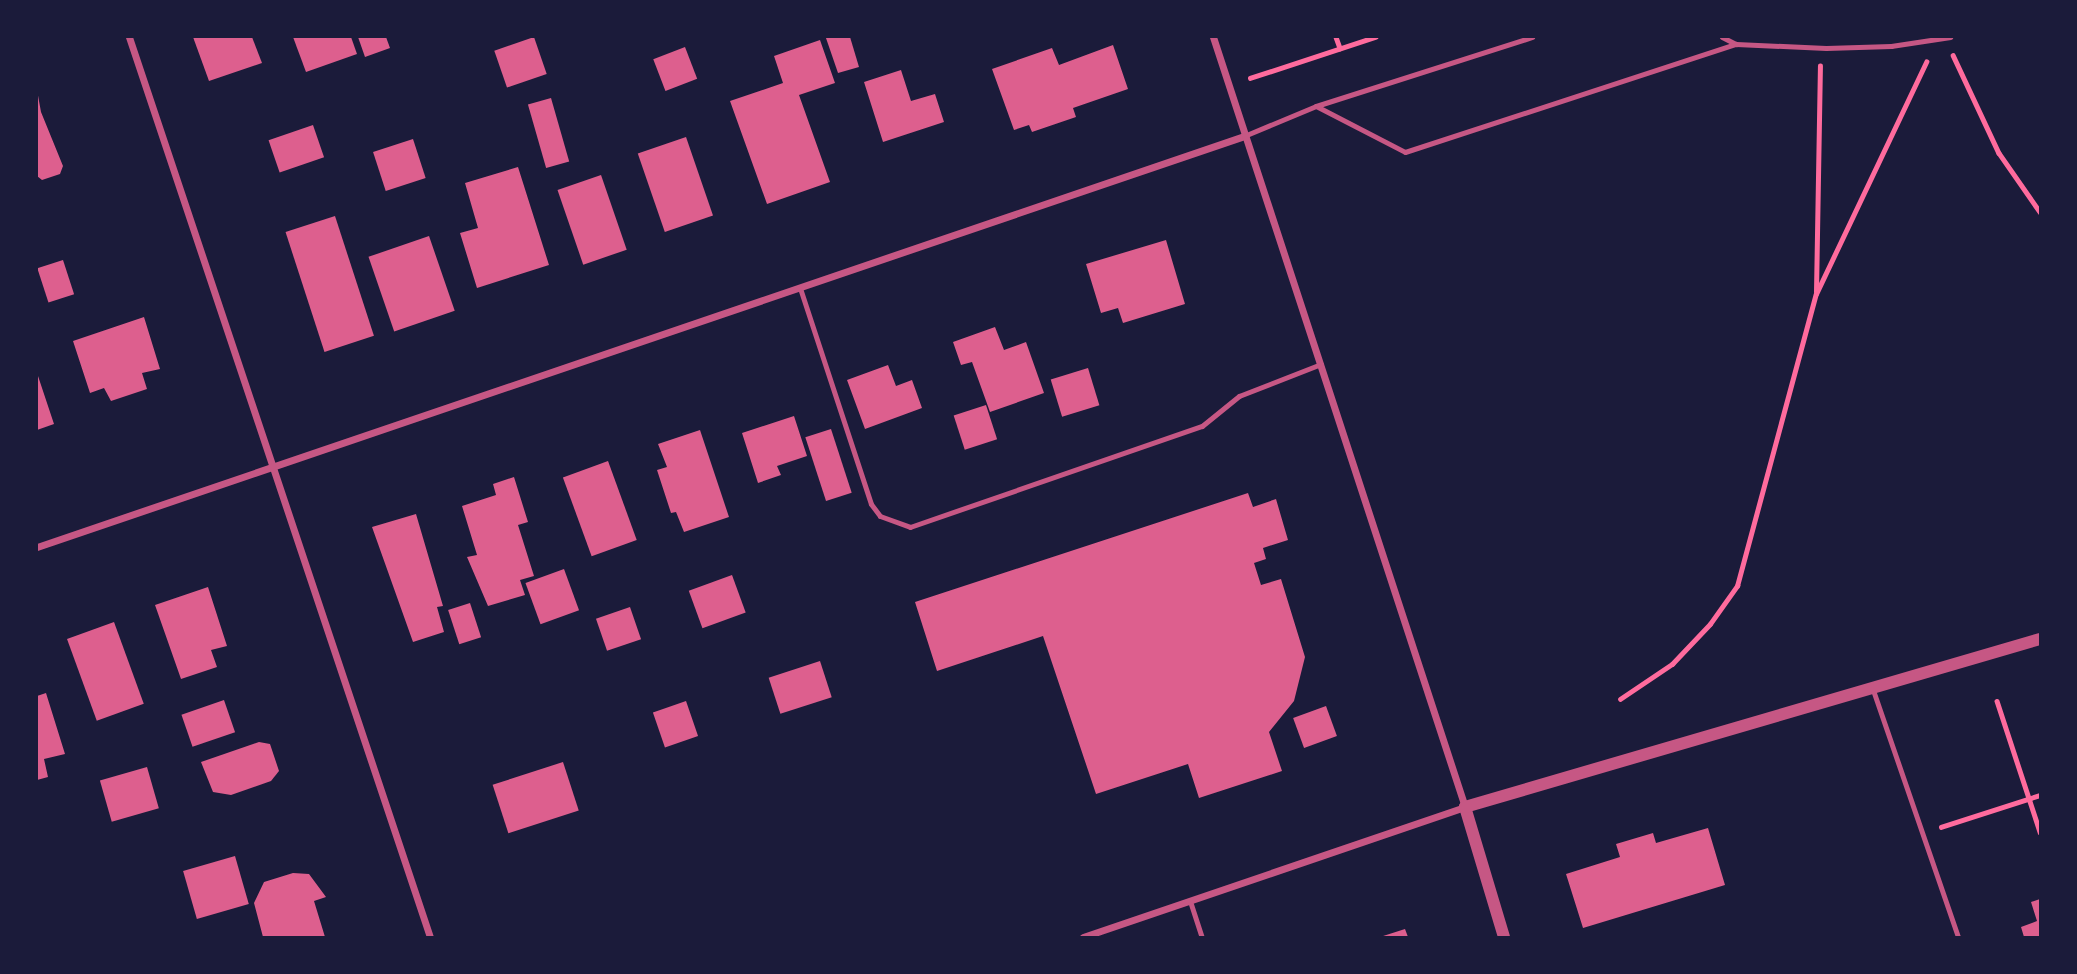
<!DOCTYPE html>
<style>
body{margin:0}
#map{position:relative;width:2077px;height:974px;overflow:hidden;background:#1b1b3a;font-family:"Playfair Display",serif}
div>[style]{position:absolute}
[style*='--x']{left:calc(var(--x)*1px);top:calc(var(--y)*1px);width:calc(var(--w)*1px);rotate:calc(var(--a)*1deg)}
.building>*{inset:0;background:#dd5f8e;transform-origin:0 0}
.path>*{height:4.5px;margin:-2.25px;padding:0 2.25px;transform-origin:2.25px;border-radius:2.25px;background:#ff6b9d}
.service>*{height:5px;margin:-2.5px;padding:0 2.5px;transform-origin:2.5px;border-radius:2.5px;background:#c65784}
.minor>*{height:7px;margin:-3.5px;padding:0 3.5px;transform-origin:3.5px;border-radius:3.5px;background:#c65784}
.tertiary>*{height:12px;margin:-6px;padding:0 6px;transform-origin:6px;border-radius:6px;background:#c65784}
span{translate:-50% -50%;white-space:nowrap;text-align:center;line-height:1.15;-webkit-text-stroke:5px #1b1b3a;paint-order:stroke}
.frame{position:absolute;inset:0;border:38px solid #1b1b3a;pointer-events:none}
</style>
<div id="map">
<div class="building">
<div style="clip-path:polygon(193px 37px,252px 37px,262px 63px,209px 81px)"></div>
<div style="clip-path:polygon(293px 37px,351px 37px,357px 54px,306px 72px)"></div>
<div style="clip-path:polygon(358px 37px,386px 37px,390px 48px,365px 57px)"></div>
<div style="left:534px;top:37px;width:39px;height:42px;rotate:71deg"></div>
<div style="clip-path:polygon(850px 37px,859px 67px,838px 73px,826px 38px)"></div>
<div style="clip-path:polygon(820px 40px,835px 83px,799px 95px,830px 182px,767px 204px,730px 101px,783px 83px,774px 56px)"></div>
<div style="clip-path:polygon(1113px 45px,1128px 89px,1073px 108px,1076px 117px,1032px 132px,1029px 125px,1014px 130px,992px 69px,1052px 48px,1059px 65px)"></div>
<div style="left:685px;top:47px;width:34px;height:34px;rotate:69deg"></div>
<div style="clip-path:polygon(901px 70px,911px 101px,935px 94px,944px 122px,883px 142px,864px 82px)"></div>
<div style="clip-path:polygon(37px 90px,41px 112px,63px 166px,60px 174px,42px 180px,37px 176px)"></div>
<div style="left:551px;top:98px;width:66px;height:24px;rotate:74deg"></div>
<div style="left:313px;top:125px;width:34px;height:47px;rotate:71deg"></div>
<div style="left:686px;top:137px;width:83px;height:51px;rotate:71deg"></div>
<div style="left:413px;top:139px;width:41px;height:42px;rotate:72deg"></div>
<div style="clip-path:polygon(518px 167px,549px 265px,477px 288px,460px 233px,478px 228px,465px 183px)"></div>
<div style="left:601px;top:175px;width:79px;height:46px;rotate:71deg"></div>
<div style="left:335px;top:216px;width:126px;height:52px;rotate:72deg"></div>
<div style="left:429px;top:236px;width:79px;height:64px;rotate:71deg"></div>
<div style="clip-path:polygon(1166px 240px,1185px 304px,1123px 323px,1118px 308px,1101px 313px,1086px 264px)"></div>
<div style="left:63px;top:260px;width:36px;height:27px;rotate:72deg"></div>
<div style="clip-path:polygon(144px 317px,160px 369px,142px 373px,147px 389px,111px 401px,104px 388px,90px 393px,73px 341px)"></div>
<div style="clip-path:polygon(995px 327px,1004px 350px,1026px 342px,1044px 393px,990px 412px,972px 362px,961px 365px,953px 342px)"></div>
<div style="clip-path:polygon(888px 365px,896px 386px,912px 380px,922px 408px,865px 429px,847px 380px)"></div>
<div style="left:1088px;top:368px;width:39px;height:39px;rotate:73deg"></div>
<div style="clip-path:polygon(37px 373px,54px 424px,37px 430px)"></div>
<div style="left:986px;top:405px;width:36px;height:34px;rotate:72deg"></div>
<div style="clip-path:polygon(794px 416px,807px 456px,777px 466px,781px 475px,758px 483px,742px 433px)"></div>
<div style="left:831px;top:429px;width:67px;height:27px;rotate:72deg"></div>
<div style="clip-path:polygon(700px 430px,729px 517px,684px 532px,676px 512px,671px 513px,657px 470px,667px 467px,658px 444px)"></div>
<div style="left:608px;top:461px;width:84px;height:48px;rotate:70deg"></div>
<div style="clip-path:polygon(514px 477px,528px 522px,518px 525px,534px 576px,520px 580px,525px 595px,488px 606px,467px 557px,477px 555px,462px 506px,496px 495px,493px 484px)"></div>
<div style="clip-path:polygon(1248px 493px,1253px 507px,1276px 499px,1288px 540px,1263px 548px,1266px 559px,1254px 563px,1261px 585px,1281px 579px,1305px 657px,1294px 701px,1269px 732px,1282px 771px,1199px 798px,1188px 764px,1096px 794px,1043px 636px,937px 671px,915px 602px)"></div>
<div style="clip-path:polygon(416px 514px,443px 606px,437px 607px,444px 632px,413px 642px,372px 527px)"></div>
<div style="left:564px;top:569px;width:44px;height:41px;rotate:70deg"></div>
<div style="left:732px;top:575px;width:40px;height:46px;rotate:70deg"></div>
<div style="clip-path:polygon(208px 587px,227px 646px,211px 650px,217px 667px,181px 679px,155px 605px)"></div>
<div style="left:470px;top:603px;width:36px;height:23px;rotate:72deg"></div>
<div style="left:630px;top:607px;width:34px;height:36px;rotate:71deg"></div>
<div style="left:114px;top:622px;width:87px;height:50px;rotate:70deg"></div>
<div style="left:820px;top:661px;width:38px;height:54px;rotate:72deg"></div>
<div style="clip-path:polygon(46px 693px,65px 754px,44px 759px,48px 777px,37px 780px,37px 696px)"></div>
<div style="left:224px;top:700px;width:34px;height:45px;rotate:71deg"></div>
<div style="left:686px;top:701px;width:37px;height:35px;rotate:71deg"></div>
<div style="left:1326px;top:706px;width:32px;height:35px;rotate:70deg"></div>
<div style="clip-path:polygon(259px 742px,270px 744px,279px 771px,271px 781px,231px 795px,213px 792px,201px 762px)"></div>
<div style="left:563px;top:762px;width:51px;height:74px;rotate:72deg"></div>
<div style="left:147px;top:767px;width:43px;height:49px;rotate:74deg"></div>
<div style="clip-path:polygon(1708px 828px,1725px 885px,1583px 928px,1566px 874px,1620px 857px,1616px 844px,1653px 833px,1656px 843px)"></div>
<div style="left:235px;top:856px;width:50px;height:54px;rotate:74deg"></div>
<div style="clip-path:polygon(293px 873px,309px 874px,326px 897px,314px 901px,325px 937px,263px 937px,254px 903px,264px 882px)"></div>
<div style="clip-path:polygon(2040px 899px,2040px 937px,2024px 937px,2021px 927px,2037px 921px,2031px 902px)"></div>
<div style="clip-path:polygon(1405px 929px,1408px 937px,1380px 937px)"></div>
</div>
<div class="path">
<div style="--x:1336;--y:37;--w:12;--a:70"></div>
<div style="--x:1953;--y:55;--w:108;--a:64.9"></div>
<div style="--x:1999;--y:153;--w:72;--a:55.2"></div>
<div style="--x:1250;--y:78;--w:132;--a:-18.2"></div>
<div style="--x:1816;--y:292;--w:226;--a:-89"></div>
<div style="--x:1620;--y:699;--w:63;--a:-33.9"></div>
<div style="--x:1672;--y:664;--w:55;--a:-46.5"></div>
<div style="--x:1710;--y:624;--w:47;--a:-54.6"></div>
<div style="--x:1737;--y:586;--w:302;--a:-74.9"></div>
<div style="--x:1816;--y:294;--w:257;--a:-64.6"></div>
<div style="--x:1997;--y:701;--w:138;--a:71.8"></div>
<div style="--x:1941;--y:827;--w:104;--a:-17.9"></div>
</div>
<div class="service">
<div style="--x:1722;--y:37;--w:16;--a:27"></div>
<div style="--x:1316;--y:106;--w:100;--a:27.3"></div>
<div style="--x:1405;--y:152;--w:348;--a:-18.1"></div>
<div style="--x:1736;--y:44;--w:90;--a:2.5"></div>
<div style="--x:1826;--y:48;--w:65;--a:-1.8"></div>
<div style="--x:1891;--y:46;--w:60;--a:-8.7"></div>
<div style="--x:1244;--y:136;--w:78;--a:-22.6"></div>
<div style="--x:1316;--y:106;--w:227;--a:-17.7"></div>
<div style="--x:800;--y:288;--w:227;--a:71.8"></div>
<div style="--x:871;--y:504;--w:15;--a:53"></div>
<div style="--x:880;--y:516;--w:32;--a:20"></div>
<div style="--x:910;--y:527;--w:309;--a:-19.1"></div>
<div style="--x:1202;--y:426;--w:48;--a:-39"></div>
<div style="--x:1239;--y:396;--w:88;--a:-21.3"></div>
<div style="--x:1873;--y:690;--w:261;--a:71"></div>
<div style="--x:1190;--y:901;--w:38;--a:72"></div>
</div>
<div class="minor">
<div style="--x:129;--y:37;--w:949;--a:71.51"></div>
<div style="--x:37;--y:547;--w:1275;--a:-18.8"></div>
<div style="--x:1083;--y:937;--w:404;--a:-18.8"></div>
<div style="--x:1465;--y:807;--w:810;--a:-108.12"></div>
</div>
<div class="tertiary">
<div style="--x:1504;--y:937;--w:136;--a:-106.7"></div>
<div style="--x:1465;--y:807;--w:599;--a:-16.29"></div>
</div>
<div class="frame"></div>
</div>
